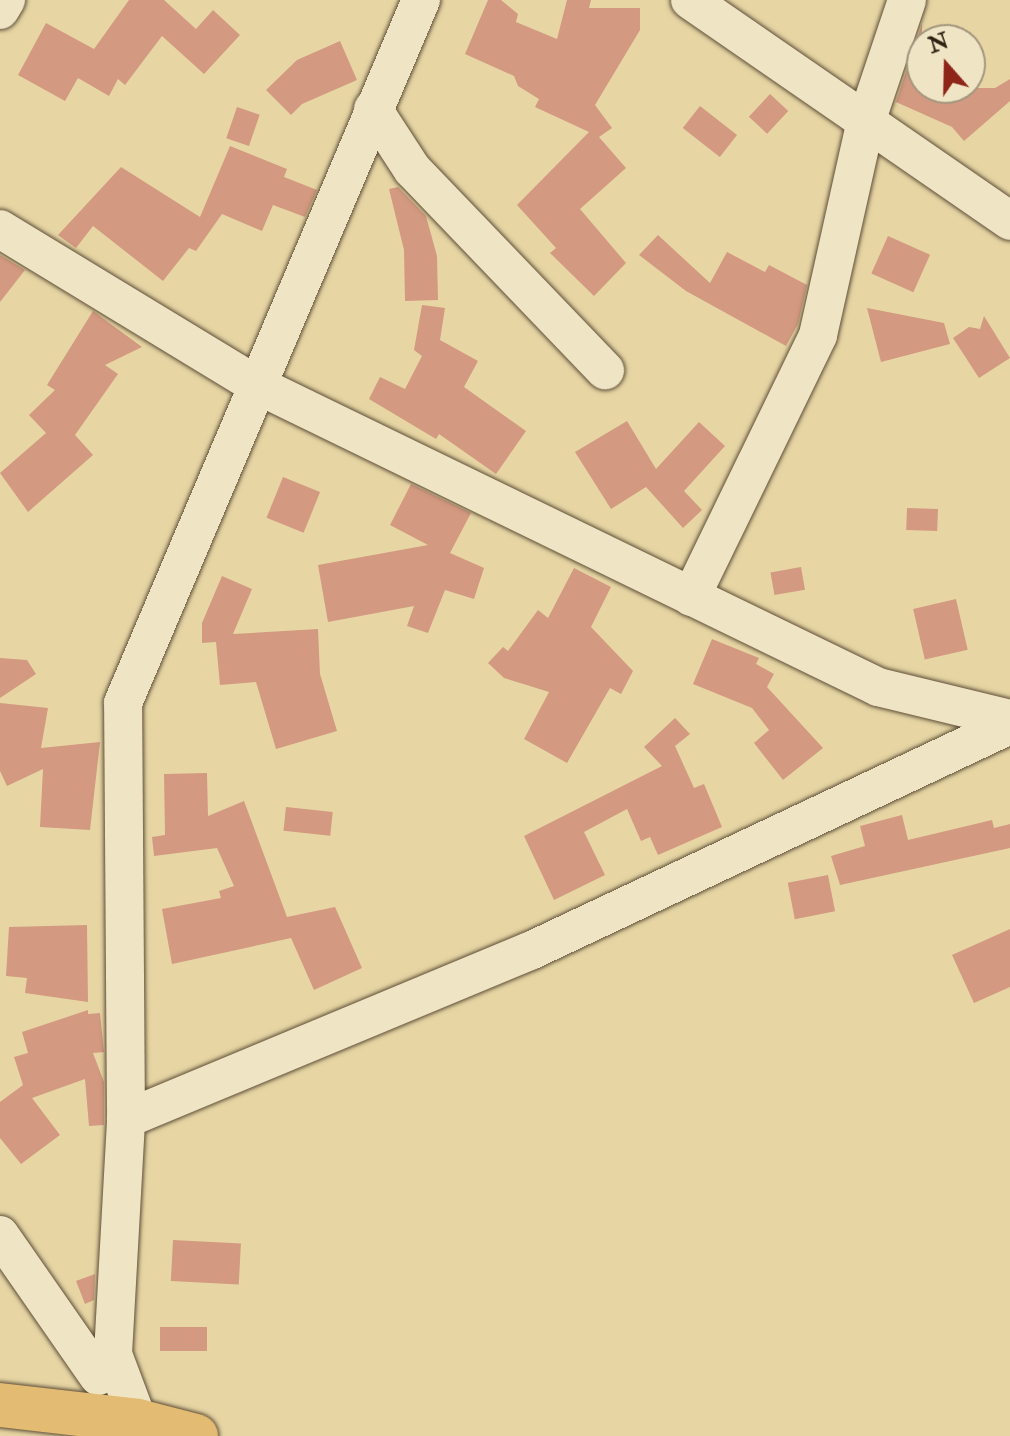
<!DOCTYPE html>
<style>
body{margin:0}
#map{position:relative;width:1010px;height:1436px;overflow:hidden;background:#e7d6a4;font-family:"IM FELL Double Pica",serif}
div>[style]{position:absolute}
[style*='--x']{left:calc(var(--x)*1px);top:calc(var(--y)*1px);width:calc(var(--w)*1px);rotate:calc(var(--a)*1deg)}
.building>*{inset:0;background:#d39981;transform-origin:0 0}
.roads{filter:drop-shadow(0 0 2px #5e4e38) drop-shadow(0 0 2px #5e4e38)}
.minor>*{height:38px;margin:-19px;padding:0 19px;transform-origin:19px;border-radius:19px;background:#efe4c4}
.highway>*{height:44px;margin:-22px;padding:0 22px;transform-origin:22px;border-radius:22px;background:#e4bb72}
span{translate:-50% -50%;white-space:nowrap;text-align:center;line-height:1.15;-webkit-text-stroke:6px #efe4c4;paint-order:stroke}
.north{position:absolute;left:906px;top:24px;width:80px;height:80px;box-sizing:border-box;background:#efe4c4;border:2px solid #a3967e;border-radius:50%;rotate:340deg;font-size:22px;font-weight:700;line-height:32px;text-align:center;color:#302114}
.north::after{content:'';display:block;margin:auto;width:28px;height:36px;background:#8f2418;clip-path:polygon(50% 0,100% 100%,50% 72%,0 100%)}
</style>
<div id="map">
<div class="building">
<div style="clip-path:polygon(129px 0,164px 0,196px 29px,213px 10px,240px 35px,204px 74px,162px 36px,125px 85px,118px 79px,109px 96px,78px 78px,65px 101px,18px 75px,46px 23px,94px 49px)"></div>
<div style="clip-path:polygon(488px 0,501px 0,518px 14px,516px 22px,557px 39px,567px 0,591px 0,589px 8px,640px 8px,640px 30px,595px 105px,612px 128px,599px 137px,626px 168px,580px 209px,626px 263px,594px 296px,550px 253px,556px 248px,517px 205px,589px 132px,535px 107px,539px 99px,518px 86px,514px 76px,465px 54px)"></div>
<div style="clip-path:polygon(922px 24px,922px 88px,995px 88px,1010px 79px,1010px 101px,964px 141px,952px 127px,896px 102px)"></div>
<div style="clip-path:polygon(340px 41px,357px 80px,302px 104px,291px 115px,266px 90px,297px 60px)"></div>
<div style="left:770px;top:94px;width:25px;height:31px;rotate:43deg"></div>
<div style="left:700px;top:106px;width:47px;height:28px;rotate:38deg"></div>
<div style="left:237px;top:107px;width:24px;height:33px;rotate:19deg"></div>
<div style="clip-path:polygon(230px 146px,287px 169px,284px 177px,317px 190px,305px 217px,273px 205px,262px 231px,222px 214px,196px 251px,189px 248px,163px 281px,93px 226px,76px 248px,58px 235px,121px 167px,200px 217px)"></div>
<div style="clip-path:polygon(398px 187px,426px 216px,437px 256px,438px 300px,405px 301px,404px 250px,389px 189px)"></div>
<div style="clip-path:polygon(658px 235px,710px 283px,727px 252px,765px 272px,769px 265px,807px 285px,798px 324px,786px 346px,686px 291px,639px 255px)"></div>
<div style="left:888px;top:236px;width:46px;height:41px;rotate:24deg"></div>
<div style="clip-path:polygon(0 255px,25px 270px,0 302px)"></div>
<div style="clip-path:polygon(422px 305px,445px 308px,440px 340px,478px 361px,464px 387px,526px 431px,496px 474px,439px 434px,436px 439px,369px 399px,380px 377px,405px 389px,422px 356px,414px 350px)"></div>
<div style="clip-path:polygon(867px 308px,944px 323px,950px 344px,881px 362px)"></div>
<div style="clip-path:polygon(93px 311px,142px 347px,105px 365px,118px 374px,75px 435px,93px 455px,28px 512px,0 473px,46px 433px,29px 415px,55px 390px,47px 385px)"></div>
<div style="clip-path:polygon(984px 316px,1010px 358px,979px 378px,953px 338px,969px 327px,980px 329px)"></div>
<div style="clip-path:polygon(627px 421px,656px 469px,699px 422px,725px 446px,684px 491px,702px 510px,683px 528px,646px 487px,611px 509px,575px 452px)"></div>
<div style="left:283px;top:477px;width:40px;height:44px;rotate:22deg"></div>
<div style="clip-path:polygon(411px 484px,471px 513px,450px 553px,484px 568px,474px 599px,445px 590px,428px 633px,407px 626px,414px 606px,328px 622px,318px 565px,428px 545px,390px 525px)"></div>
<div style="left:907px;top:508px;width:31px;height:22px;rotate:2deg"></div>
<div style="left:801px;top:567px;width:23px;height:31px;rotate:80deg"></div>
<div style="clip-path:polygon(574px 568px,611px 587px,591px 627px,633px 671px,621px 694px,610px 688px,567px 763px,524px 739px,549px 692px,504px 678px,488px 663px,503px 647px,508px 651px,538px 610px,548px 618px)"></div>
<div style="clip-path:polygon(222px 576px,252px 589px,233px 634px,318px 629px,320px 674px,337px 731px,276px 749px,256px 682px,220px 685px,216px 642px,202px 643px,202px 623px)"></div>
<div style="left:956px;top:599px;width:52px;height:44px;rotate:77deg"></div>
<div style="clip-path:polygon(712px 639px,759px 658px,756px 664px,774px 674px,767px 687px,823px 748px,783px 780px,754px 743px,769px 730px,752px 708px,693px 684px)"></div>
<div style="clip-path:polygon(0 658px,27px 660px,36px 674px,0 698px)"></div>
<div style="clip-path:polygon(0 703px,48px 708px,41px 748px,100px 742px,90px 830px,40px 827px,43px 769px,7px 786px,0 771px)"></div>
<div style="clip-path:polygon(675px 718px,690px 734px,675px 746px,694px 788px,704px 784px,722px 827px,658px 855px,650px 837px,641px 841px,627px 809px,584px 832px,605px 875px,554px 900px,524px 836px,662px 766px,644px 747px)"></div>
<div style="clip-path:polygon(207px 773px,208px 816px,244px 801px,287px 917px,335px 907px,362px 968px,314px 990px,291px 938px,172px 964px,162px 909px,221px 898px,219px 891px,234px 886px,217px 848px,154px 856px,152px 837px,165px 835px,164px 774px)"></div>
<div style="left:286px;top:807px;width:47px;height:24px;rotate:6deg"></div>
<div style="clip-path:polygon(902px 815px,908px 840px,992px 820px,994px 828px,1010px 824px,1010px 848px,840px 885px,831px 856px,865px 846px,860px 826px)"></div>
<div style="left:828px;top:875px;width:37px;height:41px;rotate:79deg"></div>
<div style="clip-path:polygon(87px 925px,88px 1002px,25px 993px,27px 978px,6px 976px,9px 927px)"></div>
<div style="clip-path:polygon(1010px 929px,1010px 987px,974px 1003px,952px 955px)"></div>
<div style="clip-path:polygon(88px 1010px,88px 1014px,100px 1013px,104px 1052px,93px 1053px,104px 1082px,104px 1125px,89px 1126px,85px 1079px,32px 1098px,60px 1135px,21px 1164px,0 1138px,0 1102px,23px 1085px,14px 1057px,28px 1053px,22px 1032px)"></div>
<div style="left:173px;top:1240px;width:68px;height:41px;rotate:3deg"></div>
<div style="clip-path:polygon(95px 1274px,94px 1300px,85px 1304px,76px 1281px)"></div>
<div style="left:160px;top:1327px;width:47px;height:24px"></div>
</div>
<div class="roads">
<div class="minor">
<div style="--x:690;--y:0;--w:389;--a:34.6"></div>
<div style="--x:0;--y:10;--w:12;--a:-59"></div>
<div style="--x:373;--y:109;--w:72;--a:57"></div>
<div style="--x:412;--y:169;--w:279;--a:46.2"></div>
<div style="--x:0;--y:229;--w:301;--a:31.3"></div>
<div style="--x:257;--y:385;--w:691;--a:25.93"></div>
<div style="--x:878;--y:687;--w:136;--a:13.6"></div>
<div style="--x:691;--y:597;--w:291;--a:-64.1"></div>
<div style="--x:818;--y:335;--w:215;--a:-77.4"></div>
<div style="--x:865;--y:125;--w:132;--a:-71.4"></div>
<div style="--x:126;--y:1119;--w:416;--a:-90.4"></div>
<div style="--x:123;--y:703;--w:764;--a:-67.03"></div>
<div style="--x:0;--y:1235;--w:172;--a:55.2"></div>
<div style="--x:138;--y:1421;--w:72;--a:-110.5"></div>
<div style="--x:113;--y:1354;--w:235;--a:-86.8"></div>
<div style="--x:126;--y:1119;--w:438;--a:-22.6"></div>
<div style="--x:530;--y:951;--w:531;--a:-25.21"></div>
</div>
<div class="highway">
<div style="--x:0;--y:1405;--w:139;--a:6.6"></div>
<div style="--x:138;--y:1421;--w:60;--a:14.5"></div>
</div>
</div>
<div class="north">N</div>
</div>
